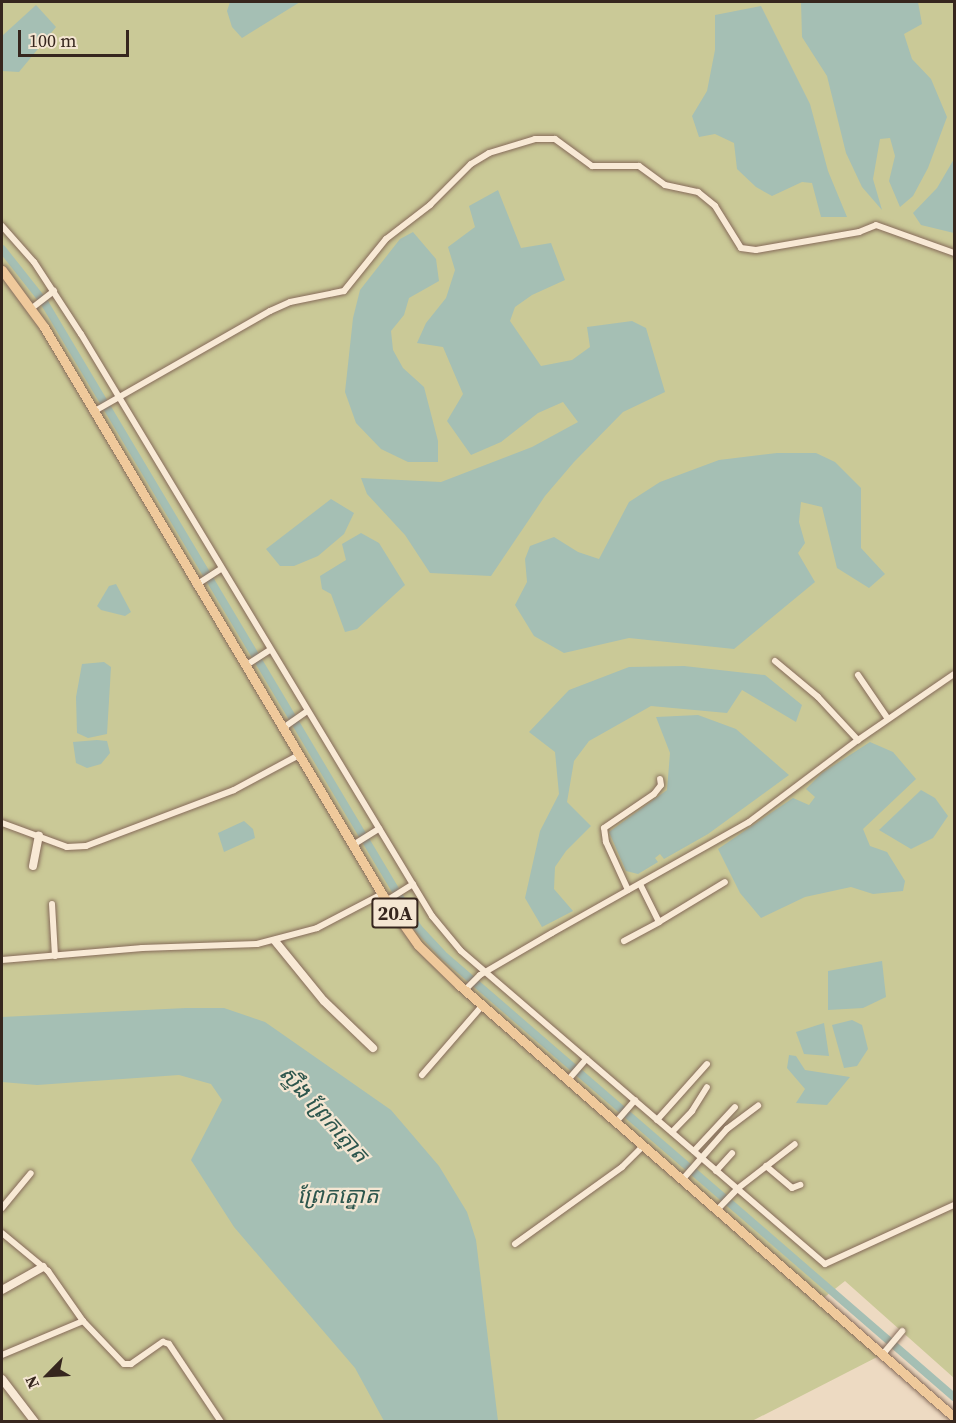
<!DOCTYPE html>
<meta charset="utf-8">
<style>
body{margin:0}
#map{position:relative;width:956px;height:1423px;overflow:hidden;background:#eddac2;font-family:"Source Serif 4","Noto Sans Khmer",serif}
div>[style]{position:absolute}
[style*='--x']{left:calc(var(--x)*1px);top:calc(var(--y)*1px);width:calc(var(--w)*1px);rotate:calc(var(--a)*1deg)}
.green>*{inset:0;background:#cac997}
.water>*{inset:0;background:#a5bfb4}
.canal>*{height:8px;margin:-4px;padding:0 4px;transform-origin:4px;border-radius:4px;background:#a5bfb4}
.roads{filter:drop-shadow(0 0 2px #866b5a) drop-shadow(0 0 2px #866b5a)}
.street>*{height:6px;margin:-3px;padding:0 3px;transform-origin:3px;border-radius:3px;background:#f8e9d5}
.secondary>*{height:8px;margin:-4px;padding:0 4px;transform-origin:4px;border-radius:4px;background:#f8e9d5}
.primary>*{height:9px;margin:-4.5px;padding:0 4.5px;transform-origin:4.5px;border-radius:4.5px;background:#efc99b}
span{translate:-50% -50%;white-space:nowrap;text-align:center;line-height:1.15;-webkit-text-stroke:4.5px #f4e6d2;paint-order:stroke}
.shield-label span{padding:2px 4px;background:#f4e6d2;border:2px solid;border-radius:4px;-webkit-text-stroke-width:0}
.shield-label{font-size:20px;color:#36261e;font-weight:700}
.water-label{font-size:22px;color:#2d564d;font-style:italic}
.frame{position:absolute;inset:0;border:3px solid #36261e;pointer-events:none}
.north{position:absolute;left:18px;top:1345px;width:60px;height:60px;-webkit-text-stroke:4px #f4e6d2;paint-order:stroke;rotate:246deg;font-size:16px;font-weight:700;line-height:24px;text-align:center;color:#36261e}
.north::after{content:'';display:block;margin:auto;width:21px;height:27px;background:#36261e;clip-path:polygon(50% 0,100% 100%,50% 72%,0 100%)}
.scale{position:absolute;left:18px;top:30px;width:111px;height:27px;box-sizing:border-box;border:3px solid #36261e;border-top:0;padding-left:8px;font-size:18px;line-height:21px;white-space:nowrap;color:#36261e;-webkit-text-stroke:4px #f4e6d2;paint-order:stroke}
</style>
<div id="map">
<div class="green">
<div style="clip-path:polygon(2px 2px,954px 2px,954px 1378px,845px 1281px,821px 1300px,883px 1354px,752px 1421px,2px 1421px)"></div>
</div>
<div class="water">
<div style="clip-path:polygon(230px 2px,300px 2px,242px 38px,232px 27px,227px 11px)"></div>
<div style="clip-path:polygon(801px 2px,918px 2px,922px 24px,904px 34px,912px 59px,931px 79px,947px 117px,928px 168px,913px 196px,900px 207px,889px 181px,895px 156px,890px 138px,880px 139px,873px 179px,882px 210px,862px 187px,846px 153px,827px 76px,802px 37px)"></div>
<div style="clip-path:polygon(36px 5px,56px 27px,19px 72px,2px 71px,2px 36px)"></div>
<div style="clip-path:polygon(761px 6px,810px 104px,828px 171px,847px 217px,821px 217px,812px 183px,802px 182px,772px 196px,756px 187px,737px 169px,734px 143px,715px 134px,699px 137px,692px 116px,707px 91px,715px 50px,715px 15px)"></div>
<div style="clip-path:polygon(954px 159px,954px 233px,921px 225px,913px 213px,937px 188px)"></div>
<div style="clip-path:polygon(498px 190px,521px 248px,551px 243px,565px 280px,532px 295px,515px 307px,510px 321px,541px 366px,572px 360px,590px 347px,587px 327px,632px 321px,646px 328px,665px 392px,623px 412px,574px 462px,545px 496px,491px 576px,430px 573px,405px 535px,367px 494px,361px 478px,441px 482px,532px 447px,578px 422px,563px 402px,538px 413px,501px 442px,471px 455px,447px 421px,463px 394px,443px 347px,417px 343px,426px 323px,446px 298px,455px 270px,448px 247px,475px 227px,469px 206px)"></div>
<div style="clip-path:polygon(413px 232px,436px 259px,439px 281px,409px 298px,404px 315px,391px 331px,393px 350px,403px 368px,424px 387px,438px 441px,438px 462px,408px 462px,381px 449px,356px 423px,345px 392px,353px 318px,360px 290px,400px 239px)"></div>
<div style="clip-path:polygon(777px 453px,816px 453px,835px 462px,861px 488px,861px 548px,885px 574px,869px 588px,837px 568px,822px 507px,801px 502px,799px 522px,805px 543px,798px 553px,815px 582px,734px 649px,629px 638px,564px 653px,534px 636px,515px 605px,527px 582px,525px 559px,530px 546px,554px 537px,578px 552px,599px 559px,629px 502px,660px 482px,719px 460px)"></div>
<div style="clip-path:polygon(331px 499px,354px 513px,344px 534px,318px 556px,294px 566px,280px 566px,266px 549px)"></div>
<div style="clip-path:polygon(361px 533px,379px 543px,405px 585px,357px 629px,345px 632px,331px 594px,322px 589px,320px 576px,346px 560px,342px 544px)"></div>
<div style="clip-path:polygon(116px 584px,131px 612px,125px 616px,101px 610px,97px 606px,109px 586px)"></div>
<div style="clip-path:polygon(104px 662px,111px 667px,107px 734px,88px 738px,77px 733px,76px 697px,82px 664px)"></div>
<div style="clip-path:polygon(684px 666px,765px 675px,802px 705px,796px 722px,742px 690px,727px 713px,651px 706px,589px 741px,574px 761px,567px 802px,591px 826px,566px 851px,555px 867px,554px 889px,573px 911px,542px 927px,525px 898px,540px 831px,559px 794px,555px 752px,529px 732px,569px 690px,629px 667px)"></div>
<div style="clip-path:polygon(698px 715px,736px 729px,789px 775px,708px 834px,664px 859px,660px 854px,655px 858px,658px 862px,638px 874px,626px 871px,609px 832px,667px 790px,670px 753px,656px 717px)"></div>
<div style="clip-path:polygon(97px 740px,107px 741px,110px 753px,101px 764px,87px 768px,76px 763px,73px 742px)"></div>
<div style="clip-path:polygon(870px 742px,893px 752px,916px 779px,863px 829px,870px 846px,887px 852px,905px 881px,903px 891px,873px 894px,851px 887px,805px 897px,761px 918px,740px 893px,718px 849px,793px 798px,809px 805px,815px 797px,806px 789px,822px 773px)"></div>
<div style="clip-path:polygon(921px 790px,935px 798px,948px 816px,933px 838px,911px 849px,879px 830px)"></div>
<div style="clip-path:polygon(244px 821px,253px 829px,255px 838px,224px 852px,218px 833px)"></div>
<div style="clip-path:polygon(882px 961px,886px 997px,863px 1008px,828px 1010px,828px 971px)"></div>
<div style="clip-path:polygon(186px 1008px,224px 1008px,265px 1022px,391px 1110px,439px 1166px,467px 1212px,476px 1240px,498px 1421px,384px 1421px,355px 1368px,234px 1227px,191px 1160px,222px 1100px,211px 1084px,179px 1075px,37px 1085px,2px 1082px,2px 1017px)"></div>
<div style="clip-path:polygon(852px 1020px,862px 1025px,868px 1049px,857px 1066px,844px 1068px,832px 1025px)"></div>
<div style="clip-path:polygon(824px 1023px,829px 1056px,804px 1054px,796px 1032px)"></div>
<div style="clip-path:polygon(789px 1055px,796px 1056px,805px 1070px,850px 1077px,827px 1105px,796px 1103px,805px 1089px,787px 1068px)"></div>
</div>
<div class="canal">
<div style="--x:2;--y:249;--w:68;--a:51.6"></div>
<div style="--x:44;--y:302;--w:729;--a:59.14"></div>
<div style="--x:418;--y:928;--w:35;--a:47"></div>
<div style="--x:442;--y:954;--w:677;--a:40.87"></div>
</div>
<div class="roads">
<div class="street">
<div style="--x:2;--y:226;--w:48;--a:48.4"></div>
<div style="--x:34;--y:262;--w:86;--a:56.9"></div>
<div style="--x:81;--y:334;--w:680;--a:58.91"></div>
<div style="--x:432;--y:916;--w:45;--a:50.4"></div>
<div style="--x:461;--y:951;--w:480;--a:40.7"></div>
<div style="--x:825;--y:1264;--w:142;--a:-24.6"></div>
<div style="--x:32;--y:308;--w:28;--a:-38"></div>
<div style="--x:93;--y:412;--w:204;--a:-29.7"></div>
<div style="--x:270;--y:311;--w:22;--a:-24"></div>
<div style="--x:290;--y:302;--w:55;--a:-11.5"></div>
<div style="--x:344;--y:291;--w:67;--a:-51.1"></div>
<div style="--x:386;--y:239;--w:56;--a:-37.7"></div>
<div style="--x:430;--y:205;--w:58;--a:-45"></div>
<div style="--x:471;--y:164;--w:21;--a:-31"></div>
<div style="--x:489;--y:153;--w:48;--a:-16.9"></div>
<div style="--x:535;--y:139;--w:20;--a:0"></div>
<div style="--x:555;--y:139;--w:46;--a:36.1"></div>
<div style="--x:592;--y:166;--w:47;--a:0"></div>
<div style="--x:639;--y:166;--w:32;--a:36"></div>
<div style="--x:665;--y:185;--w:34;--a:12"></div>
<div style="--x:698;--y:192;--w:22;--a:39"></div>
<div style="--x:715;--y:206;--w:49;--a:58.2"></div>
<div style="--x:741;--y:248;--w:15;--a:8"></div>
<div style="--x:756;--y:250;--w:105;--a:-9.9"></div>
<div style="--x:859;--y:232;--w:18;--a:-22"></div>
<div style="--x:876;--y:225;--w:83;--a:19.7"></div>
<div style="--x:196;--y:585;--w:30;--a:-33"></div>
<div style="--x:775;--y:661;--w:56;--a:39.9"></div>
<div style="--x:818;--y:697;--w:59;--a:47.1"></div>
<div style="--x:245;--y:666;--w:30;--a:-33"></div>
<div style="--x:858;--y:675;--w:53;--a:55.7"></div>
<div style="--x:283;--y:728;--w:29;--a:-35"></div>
<div style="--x:2;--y:823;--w:69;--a:20.3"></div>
<div style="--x:67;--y:847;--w:19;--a:-3"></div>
<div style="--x:86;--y:846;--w:158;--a:-20.7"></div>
<div style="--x:234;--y:790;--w:74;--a:-28.3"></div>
<div style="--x:353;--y:845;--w:31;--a:-32"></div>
<div style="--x:640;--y:884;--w:42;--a:63.4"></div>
<div style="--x:659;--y:922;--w:77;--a:-31.2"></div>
<div style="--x:628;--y:890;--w:53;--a:-114.6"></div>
<div style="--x:606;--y:842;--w:14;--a:-98"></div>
<div style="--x:604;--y:828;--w:60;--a:-34.2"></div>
<div style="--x:654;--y:794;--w:11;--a:-52"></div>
<div style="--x:661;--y:785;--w:6;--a:-99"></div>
<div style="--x:386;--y:901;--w:32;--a:-32"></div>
<div style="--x:52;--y:904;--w:52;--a:86.7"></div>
<div style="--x:624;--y:941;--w:40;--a:-28"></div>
<div style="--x:2;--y:960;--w:141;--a:-4.9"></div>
<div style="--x:142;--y:948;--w:115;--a:-2"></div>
<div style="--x:257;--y:944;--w:62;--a:-14.9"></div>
<div style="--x:317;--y:928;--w:73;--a:-27.6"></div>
<div style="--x:465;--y:990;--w:21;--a:-45"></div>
<div style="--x:480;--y:975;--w:83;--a:-30.3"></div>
<div style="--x:552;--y:933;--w:226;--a:-29.4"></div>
<div style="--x:749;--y:822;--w:136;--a:-37"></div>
<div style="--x:858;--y:740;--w:116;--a:-34.5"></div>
<div style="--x:422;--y:1075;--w:91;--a:-49"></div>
<div style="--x:568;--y:1080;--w:28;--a:-49"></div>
<div style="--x:657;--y:1120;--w:75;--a:-48.2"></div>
<div style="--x:616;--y:1122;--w:29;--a:-49"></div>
<div style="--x:672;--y:1132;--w:29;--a:-46"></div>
<div style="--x:692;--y:1111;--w:28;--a:-58"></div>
<div style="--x:694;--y:1151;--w:60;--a:-47"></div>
<div style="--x:766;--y:1166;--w:34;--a:40"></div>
<div style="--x:792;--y:1188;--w:9;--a:-21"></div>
<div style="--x:716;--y:1171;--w:24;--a:-48"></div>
<div style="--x:682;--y:1180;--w:68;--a:-48.6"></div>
<div style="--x:727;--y:1129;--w:39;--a:-37"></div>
<div style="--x:2;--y:1208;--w:45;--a:-50.4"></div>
<div style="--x:717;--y:1210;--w:29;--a:-46"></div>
<div style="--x:737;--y:1189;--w:73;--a:-37.8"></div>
<div style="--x:2;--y:1233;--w:60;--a:39.6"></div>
<div style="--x:48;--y:1271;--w:61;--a:55"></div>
<div style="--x:83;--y:1321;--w:59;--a:46.4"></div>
<div style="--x:124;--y:1364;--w:7;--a:0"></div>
<div style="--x:131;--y:1364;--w:39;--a:-35"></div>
<div style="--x:163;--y:1342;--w:6;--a:18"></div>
<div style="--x:169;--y:1344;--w:94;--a:56.3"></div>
<div style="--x:515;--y:1244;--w:132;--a:-35.7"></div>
<div style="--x:622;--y:1167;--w:30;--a:-45"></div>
<div style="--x:883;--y:1354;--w:30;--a:-50"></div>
<div style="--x:2;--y:1355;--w:88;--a:-22.8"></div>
</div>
<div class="secondary">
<div style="--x:33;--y:866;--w:31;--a:-79"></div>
<div style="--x:275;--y:941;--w:77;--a:50.8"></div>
<div style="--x:324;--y:1001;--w:68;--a:43.8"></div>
<div style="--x:2;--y:1290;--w:47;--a:-29.3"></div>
<div style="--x:2;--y:1379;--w:54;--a:52.5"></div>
</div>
<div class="primary">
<div style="--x:2;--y:270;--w:71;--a:53.6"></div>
<div style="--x:44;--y:327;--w:660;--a:59.2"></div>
<div style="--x:382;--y:894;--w:62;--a:54.8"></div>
<div style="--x:418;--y:945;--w:57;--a:44.3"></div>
<div style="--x:459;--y:985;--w:657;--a:41.11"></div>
</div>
</div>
<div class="shield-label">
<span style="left:395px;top:913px">20A</span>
</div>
<div class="water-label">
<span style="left:324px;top:1114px;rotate:48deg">ស្ទឹង ព្រែកត្នោត</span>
<span style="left:338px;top:1196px">ព្រែកត្នោត</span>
</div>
<div class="frame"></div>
<div class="north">N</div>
<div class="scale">100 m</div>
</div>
